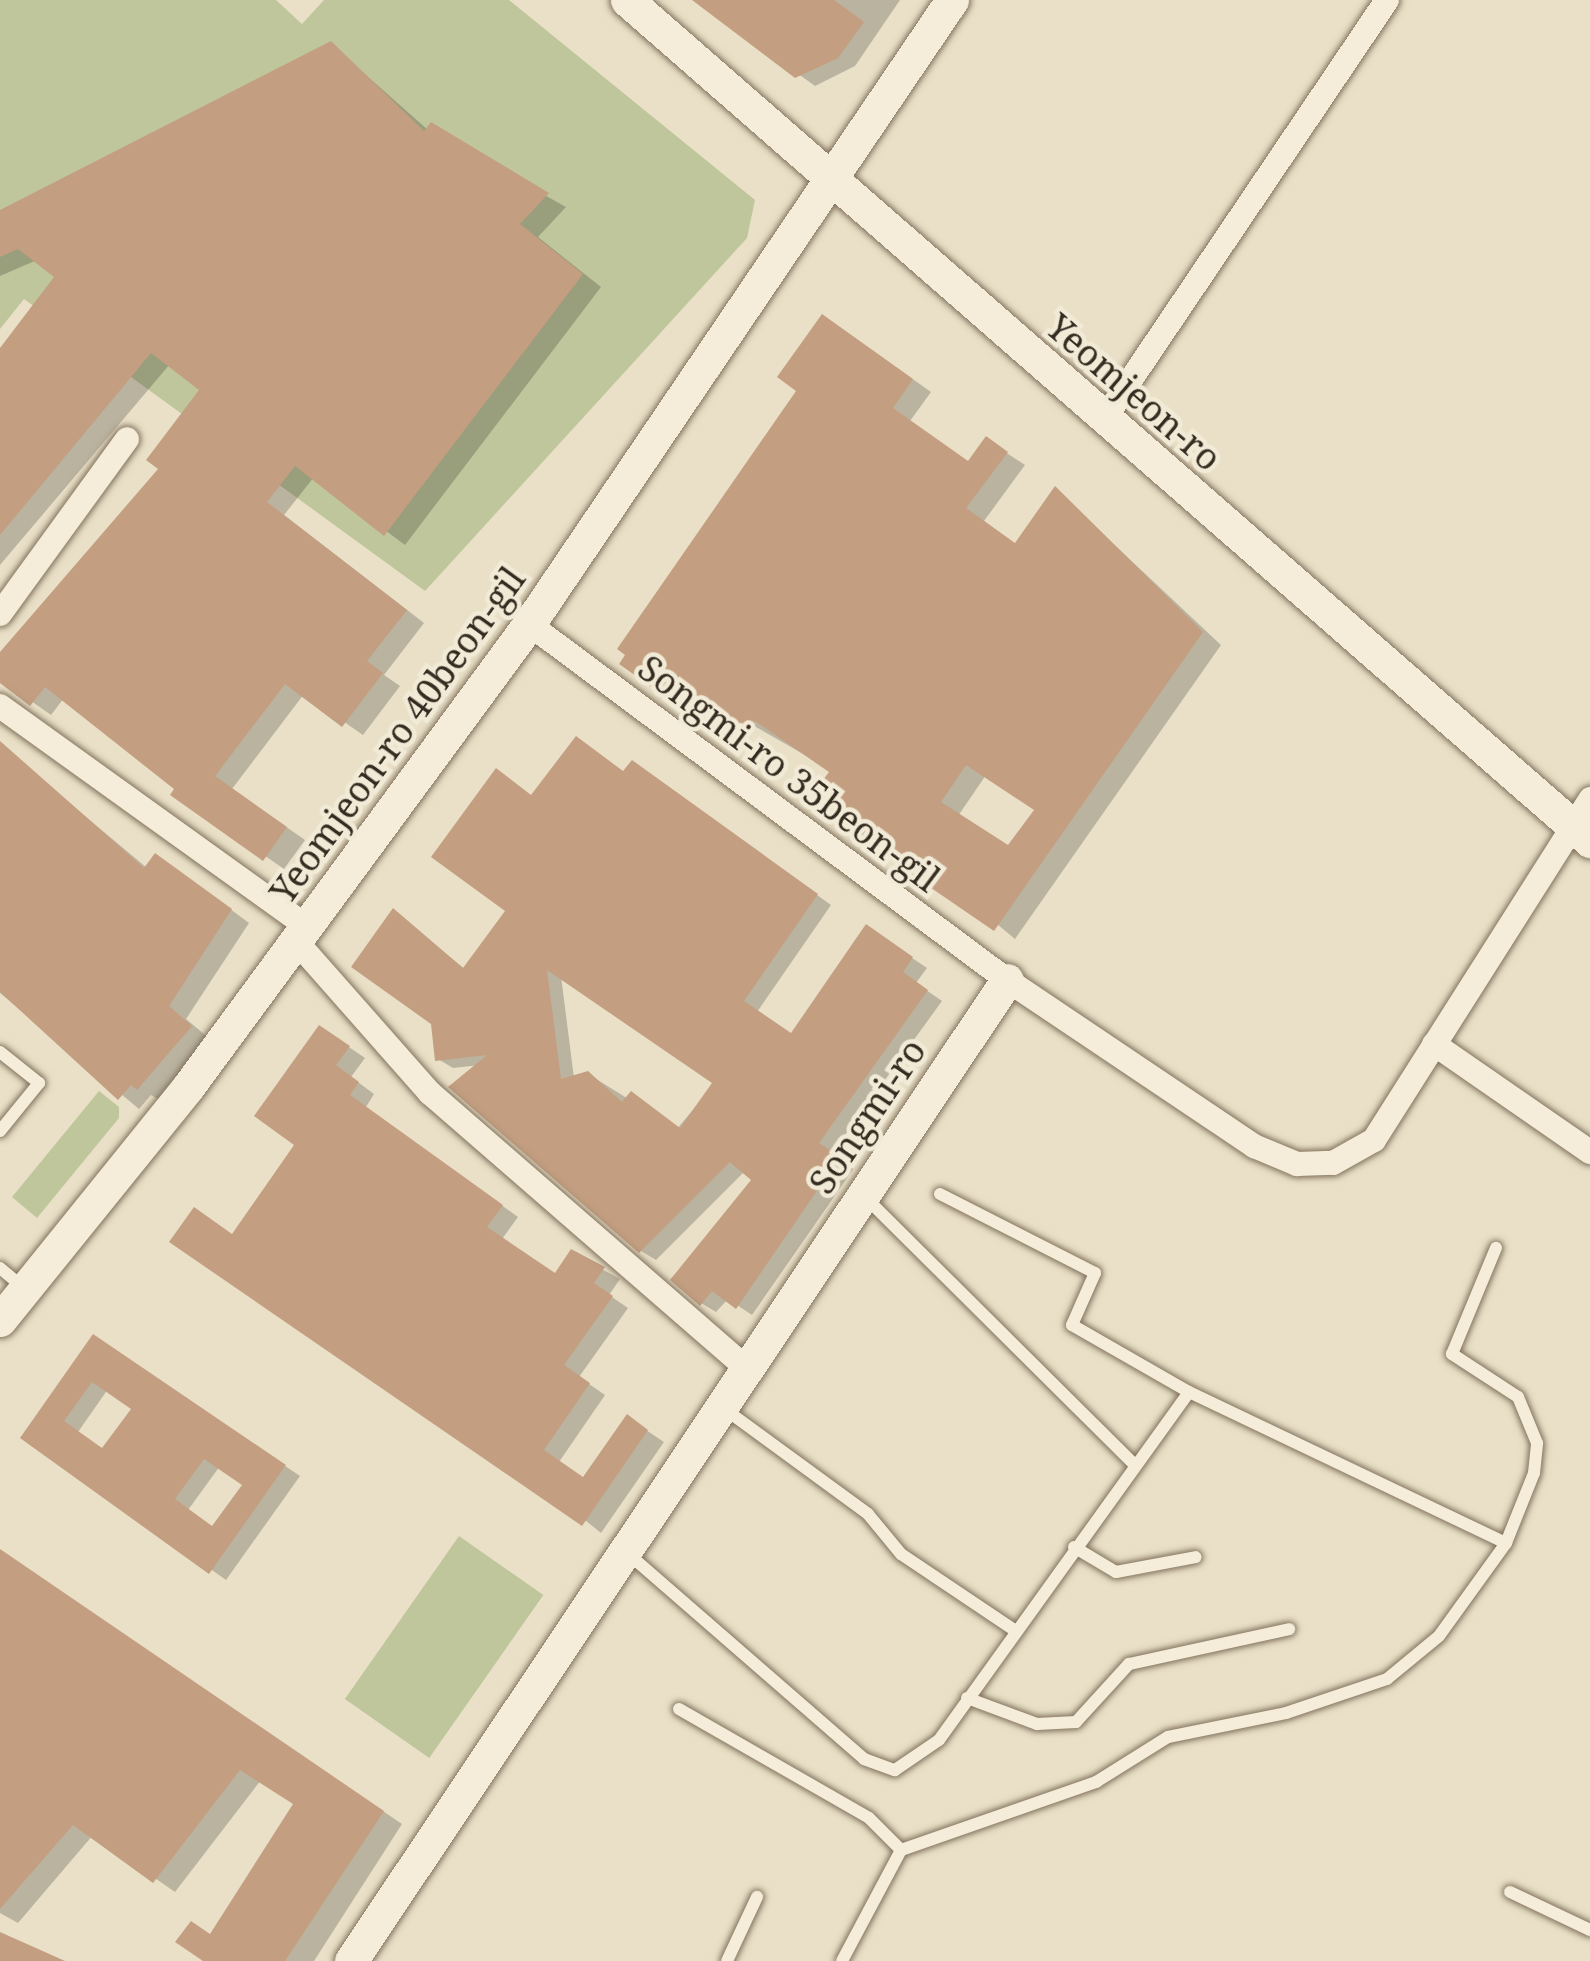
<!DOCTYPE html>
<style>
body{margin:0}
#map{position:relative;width:1590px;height:1961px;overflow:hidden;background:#e9e0c7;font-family:"Noto Serif",serif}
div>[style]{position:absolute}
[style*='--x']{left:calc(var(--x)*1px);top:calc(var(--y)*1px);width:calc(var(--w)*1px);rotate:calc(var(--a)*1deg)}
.green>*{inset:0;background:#c0c69c;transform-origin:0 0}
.shadow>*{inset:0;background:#0003}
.building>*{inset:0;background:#c39e81}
.roads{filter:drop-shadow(0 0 3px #83735e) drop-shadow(0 0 3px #83735e)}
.lane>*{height:12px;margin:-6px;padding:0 6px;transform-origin:6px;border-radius:6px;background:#f5edd9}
.street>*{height:24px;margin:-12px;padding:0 12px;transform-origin:12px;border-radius:12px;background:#f5edd9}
.secondary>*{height:33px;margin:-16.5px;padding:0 16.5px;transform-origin:16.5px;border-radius:16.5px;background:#f5edd9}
span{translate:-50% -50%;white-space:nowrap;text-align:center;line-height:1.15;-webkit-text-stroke:9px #f1ead6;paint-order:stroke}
.street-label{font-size:36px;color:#352b20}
</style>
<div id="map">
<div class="green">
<div style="clip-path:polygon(0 0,276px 0,302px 24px,324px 0,509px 0,755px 200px,747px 238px,425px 591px,24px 299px,0 329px)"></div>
<div style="clip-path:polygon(99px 1091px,119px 1107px,119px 1118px,37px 1218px,12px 1197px)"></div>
<div style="left:459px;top:1536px;width:103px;height:199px;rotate:35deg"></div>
</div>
<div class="shadow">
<div style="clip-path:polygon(696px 0,900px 0,855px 66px,815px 86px)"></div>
<div style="clip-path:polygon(331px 44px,428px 130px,566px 207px,538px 237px,601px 287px,405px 545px,314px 477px,284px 515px,424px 623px,384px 675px,400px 686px,363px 735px,304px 694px,232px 789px,305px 840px,284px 869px,175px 794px,179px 789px,64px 698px,51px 715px,0 679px,0 658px,162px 468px,203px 390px,170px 364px,0 565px,0 359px,58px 277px,37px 260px,0 276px,0 213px)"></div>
<div style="clip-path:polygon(evenodd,842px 329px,931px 392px,910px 421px,970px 463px,987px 440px,1025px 465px,984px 521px,1017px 546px,1056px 490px,1221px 645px,1015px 939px,843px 796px,833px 771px,714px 703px,704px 717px,685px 706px,842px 329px,986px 775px,1039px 809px,1009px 848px,958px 816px,986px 775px)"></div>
<div style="clip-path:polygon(0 745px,147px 868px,175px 868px,249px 923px,186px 1019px,210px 1039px,158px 1099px,151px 1095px,139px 1109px,0 993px)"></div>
<div style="clip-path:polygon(evenodd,647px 773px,831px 905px,757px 1012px,792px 1036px,881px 937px,927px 968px,916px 983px,942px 1001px,832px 1153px,854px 1168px,752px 1315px,728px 1299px,716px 1312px,701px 1303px,755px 1180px,745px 1171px,656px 1260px,641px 1251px,480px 1065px,453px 1068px,438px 1059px,433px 1022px,394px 912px,466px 970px,510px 910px,533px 798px,647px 773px,561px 976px,716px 1082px,677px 1129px,588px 1074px,574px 1078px,561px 976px)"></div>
<div style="clip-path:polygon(337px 1039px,365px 1058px,351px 1077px,374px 1094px,366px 1107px,518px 1217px,502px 1239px,557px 1276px,572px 1253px,620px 1279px,609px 1295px,628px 1308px,579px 1377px,605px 1395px,559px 1462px,585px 1480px,628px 1418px,664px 1442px,601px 1533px,234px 1236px,299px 1144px)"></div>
<div style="clip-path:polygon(evenodd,109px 1347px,300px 1476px,226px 1580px,24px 1437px,109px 1347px,108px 1389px,135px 1408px,104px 1451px,78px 1432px,108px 1389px,109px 1347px,220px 1466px,246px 1484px,214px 1528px,188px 1510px,220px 1466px)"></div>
<div style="clip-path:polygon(0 1551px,402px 1824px,314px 1961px,208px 1961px,297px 1803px,261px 1780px,175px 1892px,93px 1835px,18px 1923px,0 1913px)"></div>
</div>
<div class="building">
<div style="clip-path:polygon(692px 0,834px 0,864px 22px,838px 58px,795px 78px)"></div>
<div style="clip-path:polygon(331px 41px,424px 131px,431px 122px,549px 193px,520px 224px,583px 274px,384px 536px,295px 466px,267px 502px,407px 610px,367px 661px,383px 673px,342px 727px,285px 684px,215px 776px,287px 827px,263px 861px,170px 795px,174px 789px,45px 687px,30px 706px,0 683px,0 652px,158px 469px,146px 460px,199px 390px,151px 353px,0 535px,0 348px,54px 277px,18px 249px,0 257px,0 210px)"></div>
<div style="clip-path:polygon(evenodd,822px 314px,913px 379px,893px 408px,968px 461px,986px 436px,1008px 452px,966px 508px,1015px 543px,1055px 486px,1203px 632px,994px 931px,826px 816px,839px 797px,820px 784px,829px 772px,755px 721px,749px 730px,694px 693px,683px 709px,619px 664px,625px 655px,617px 649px,796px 391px,777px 377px,822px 314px,966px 765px,1034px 810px,1008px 845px,941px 802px,966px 765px)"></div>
<div style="clip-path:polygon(evenodd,576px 736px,623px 771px,632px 760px,818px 894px,744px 1001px,791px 1033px,866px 924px,913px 957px,903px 972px,928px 990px,819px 1143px,840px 1157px,736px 1309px,712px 1291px,700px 1306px,670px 1280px,751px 1180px,730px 1162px,639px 1253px,448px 1087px,487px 1055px,435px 1061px,431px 1024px,351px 967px,393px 908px,463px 968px,505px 911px,431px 857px,496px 768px,531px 795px,576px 736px,547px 970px,712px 1083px,680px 1128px,631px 1091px,622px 1102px,588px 1071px,561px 1079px,547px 970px)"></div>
<div style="clip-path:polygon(0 741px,144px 868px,155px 853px,232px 909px,169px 1006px,192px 1026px,137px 1090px,131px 1085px,118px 1100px,0 992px)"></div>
<div style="clip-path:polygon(319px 1025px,350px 1046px,336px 1065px,359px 1082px,350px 1095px,503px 1205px,487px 1227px,555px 1273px,571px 1249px,605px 1267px,594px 1283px,613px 1296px,564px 1365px,590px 1383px,544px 1450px,583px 1477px,627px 1414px,648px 1430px,582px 1526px,169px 1242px,194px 1207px,232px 1234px,294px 1145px,254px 1116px)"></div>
<div style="clip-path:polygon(evenodd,93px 1334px,286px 1465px,209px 1574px,20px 1438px,93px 1334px,92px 1382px,131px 1409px,102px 1448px,64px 1421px,92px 1382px,93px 1334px,204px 1459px,242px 1485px,212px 1526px,175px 1499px,204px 1459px)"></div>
<div style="clip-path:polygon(0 1549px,384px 1811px,285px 1961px,203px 1961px,175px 1942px,191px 1921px,210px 1934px,293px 1804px,240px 1770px,153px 1883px,73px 1825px,0 1909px)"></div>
<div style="clip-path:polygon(0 1932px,65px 1961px,0 1961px)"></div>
</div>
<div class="roads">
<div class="lane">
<div style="--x:0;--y:1052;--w:50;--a:38.5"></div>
<div style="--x:39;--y:1083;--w:62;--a:129.1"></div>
<div style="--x:940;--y:1194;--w:174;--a:27"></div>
<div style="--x:1095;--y:1273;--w:57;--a:113.9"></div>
<div style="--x:1072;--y:1325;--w:135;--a:29.8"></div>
<div style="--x:1189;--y:1392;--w:351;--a:25.5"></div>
<div style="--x:867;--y:1199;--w:376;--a:44.8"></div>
<div style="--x:0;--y:1268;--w:31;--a:40"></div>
<div style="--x:726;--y:1410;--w:176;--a:36.2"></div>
<div style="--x:868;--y:1514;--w:52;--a:50.5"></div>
<div style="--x:901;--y:1554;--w:136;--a:33.9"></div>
<div style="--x:1074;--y:1547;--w:49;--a:30.8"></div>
<div style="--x:1116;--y:1572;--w:81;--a:-10.6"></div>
<div style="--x:625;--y:1551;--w:317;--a:41"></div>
<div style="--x:864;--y:1759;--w:33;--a:20"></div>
<div style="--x:895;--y:1770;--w:53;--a:-34.3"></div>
<div style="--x:939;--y:1740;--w:428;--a:-54.3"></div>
<div style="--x:967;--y:1698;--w:75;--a:20.4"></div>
<div style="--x:1037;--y:1724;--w:39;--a:-3"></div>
<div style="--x:1076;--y:1722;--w:79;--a:-47.6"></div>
<div style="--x:1129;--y:1664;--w:164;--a:-12.3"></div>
<div style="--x:679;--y:1709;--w:219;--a:29.8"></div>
<div style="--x:869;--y:1818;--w:45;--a:45"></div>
<div style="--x:1510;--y:1892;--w:89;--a:25.4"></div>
<div style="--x:727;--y:1961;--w:71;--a:-64.9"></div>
<div style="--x:842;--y:1961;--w:126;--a:-62"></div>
<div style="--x:901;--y:1850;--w:207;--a:-19.2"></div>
<div style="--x:1096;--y:1782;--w:85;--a:-32"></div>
<div style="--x:1168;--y:1737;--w:120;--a:-11.5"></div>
<div style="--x:1286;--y:1713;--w:107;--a:-18.6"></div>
<div style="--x:1387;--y:1679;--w:67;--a:-39.6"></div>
<div style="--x:1439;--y:1636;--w:115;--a:-54.2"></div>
<div style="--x:1506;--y:1543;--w:75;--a:-68.2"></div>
<div style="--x:1534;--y:1473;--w:30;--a:-84"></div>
<div style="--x:1537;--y:1443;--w:50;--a:-112.4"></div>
<div style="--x:1518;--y:1397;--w:79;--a:-146.9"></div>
<div style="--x:1452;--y:1354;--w:115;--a:-67.5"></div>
</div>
<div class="street">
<div style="--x:1105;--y:418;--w:504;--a:-55.99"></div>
<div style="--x:0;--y:614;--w:216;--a:-54"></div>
<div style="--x:529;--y:624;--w:596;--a:36.68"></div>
<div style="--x:1007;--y:980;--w:298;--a:33.9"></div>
<div style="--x:1254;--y:1146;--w:47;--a:22.7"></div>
<div style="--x:1297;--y:1164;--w:36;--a:-2"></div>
<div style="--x:1333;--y:1163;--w:47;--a:-29.3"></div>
<div style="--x:1374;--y:1140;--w:404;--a:-57.6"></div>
<div style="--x:0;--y:706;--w:377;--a:35.7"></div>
<div style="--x:295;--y:940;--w:204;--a:48.6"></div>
<div style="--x:430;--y:1093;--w:419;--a:41"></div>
<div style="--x:1434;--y:1044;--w:190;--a:34.7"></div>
</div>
<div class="secondary">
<div style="--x:627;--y:0;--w:1279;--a:41.13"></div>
<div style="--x:0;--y:1320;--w:299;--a:-51.1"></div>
<div style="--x:188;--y:1087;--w:575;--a:-53.63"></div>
<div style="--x:529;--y:624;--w:754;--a:-55.87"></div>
<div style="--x:351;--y:1961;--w:1180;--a:-56.23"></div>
</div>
</div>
<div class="street-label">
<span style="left:1134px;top:392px;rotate:41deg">Yeomjeon-ro</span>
<span style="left:397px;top:735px;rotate:-54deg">Yeomjeon-ro 40beon-gil</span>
<span style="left:789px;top:773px;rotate:37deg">Songmi-ro 35beon-gil</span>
<span style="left:867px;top:1116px;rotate:-56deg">Songmi-ro</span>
</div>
</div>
